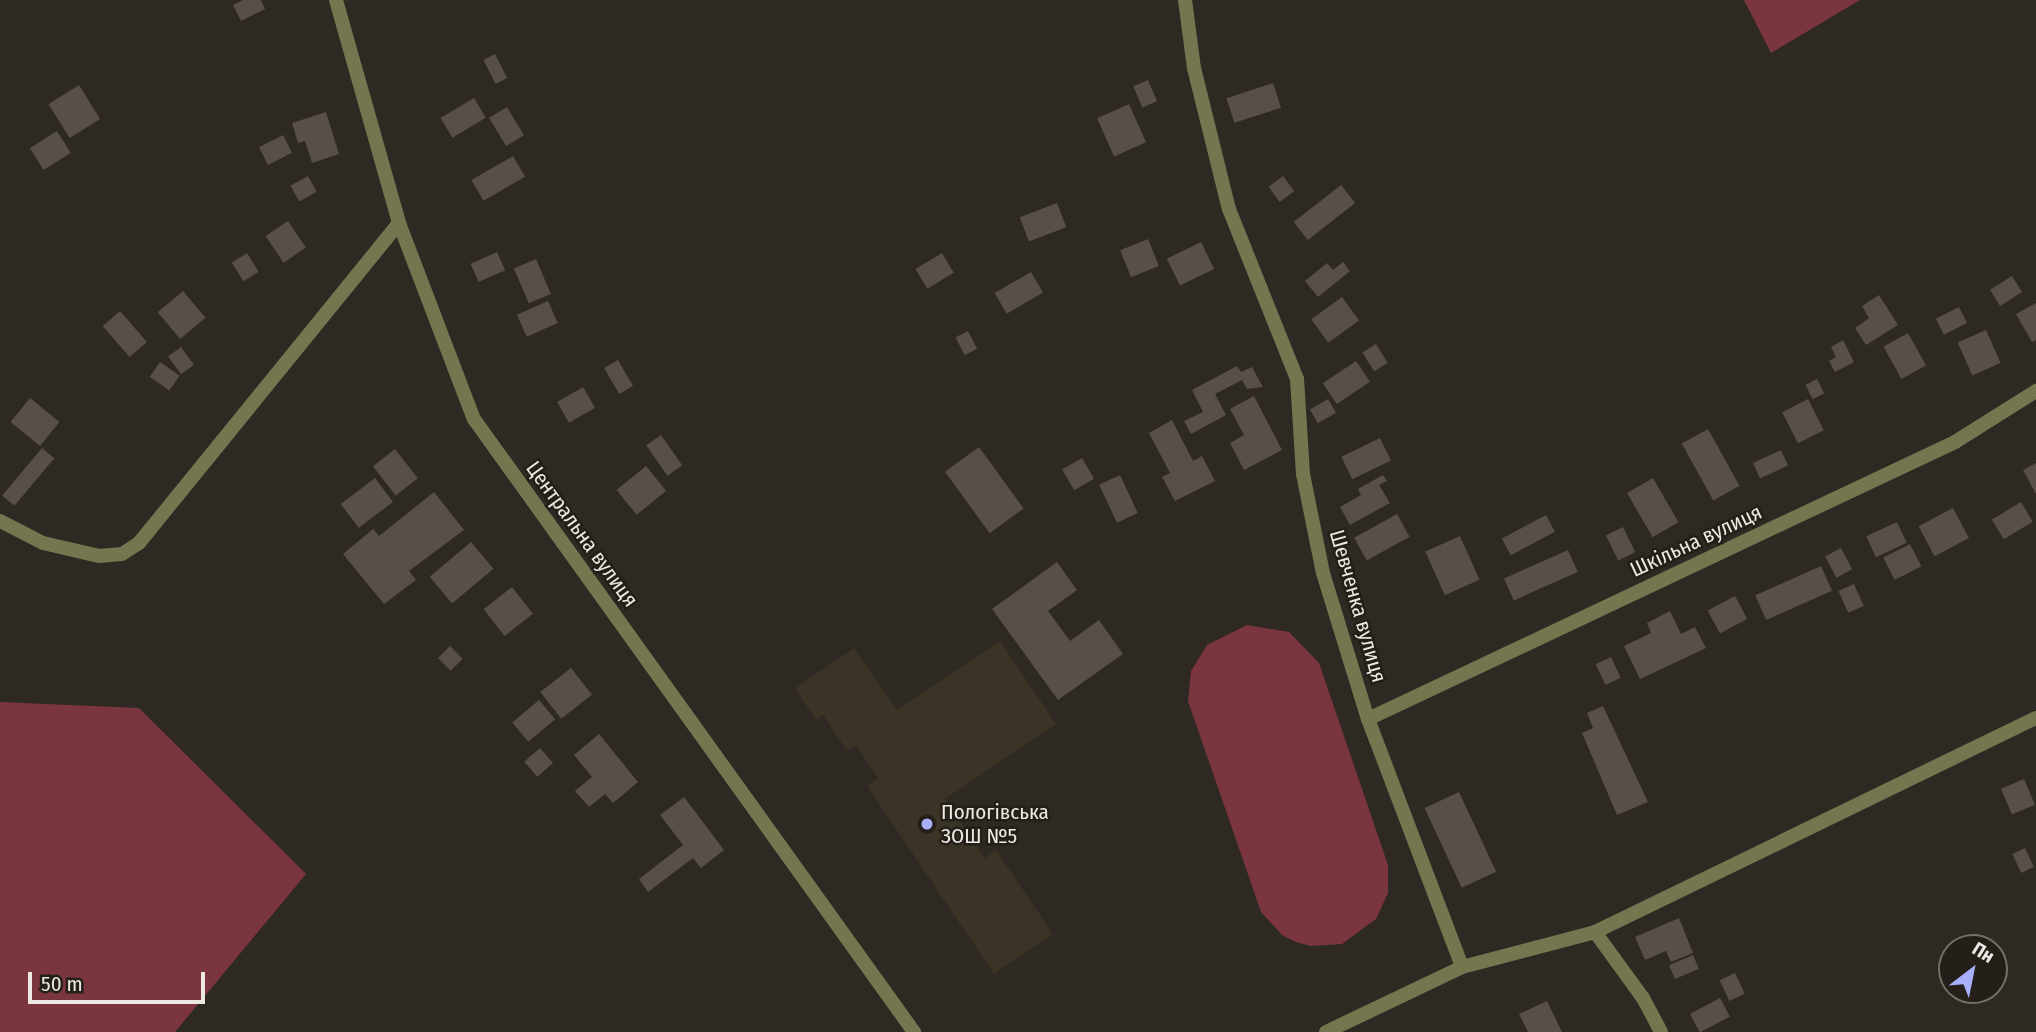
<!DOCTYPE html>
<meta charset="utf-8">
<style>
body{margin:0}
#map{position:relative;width:2036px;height:1032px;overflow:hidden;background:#2e2922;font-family:"Fira Sans Condensed",sans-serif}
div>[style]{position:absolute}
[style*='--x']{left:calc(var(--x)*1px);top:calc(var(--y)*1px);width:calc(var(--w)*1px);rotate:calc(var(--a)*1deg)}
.built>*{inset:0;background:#3b3326}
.green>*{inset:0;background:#7b353e}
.building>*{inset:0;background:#584e4a;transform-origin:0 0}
.minor>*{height:14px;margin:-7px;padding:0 7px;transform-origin:7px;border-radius:7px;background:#74764f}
.dots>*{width:19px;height:19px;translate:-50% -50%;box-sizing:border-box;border:4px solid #242019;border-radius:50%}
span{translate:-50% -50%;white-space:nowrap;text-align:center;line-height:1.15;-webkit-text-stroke:5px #242019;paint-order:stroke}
.street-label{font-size:21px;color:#ece9e4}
.poi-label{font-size:21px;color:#ece9e4}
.left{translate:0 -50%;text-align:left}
.north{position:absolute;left:1938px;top:934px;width:70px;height:70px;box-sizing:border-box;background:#242019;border:2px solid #74706a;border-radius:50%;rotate:32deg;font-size:19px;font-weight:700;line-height:28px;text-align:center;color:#ece9e4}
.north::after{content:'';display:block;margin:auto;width:24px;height:32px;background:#a8b0fc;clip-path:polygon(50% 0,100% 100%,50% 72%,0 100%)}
.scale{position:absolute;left:28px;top:972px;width:177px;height:32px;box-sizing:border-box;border:4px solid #ece9e4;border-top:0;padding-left:9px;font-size:21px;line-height:24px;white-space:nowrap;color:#ece9e4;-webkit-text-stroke:5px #242019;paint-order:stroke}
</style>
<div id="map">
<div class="built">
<div style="clip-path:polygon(1000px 641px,1056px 724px,945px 799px,985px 858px,996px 850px,1053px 934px,994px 974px,867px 786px,878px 778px,856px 745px,847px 751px,823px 715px,816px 720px,795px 688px,854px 648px,897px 710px)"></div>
</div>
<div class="green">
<div style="clip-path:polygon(1744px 0,1860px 0,1771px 53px)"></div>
<div style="clip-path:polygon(1247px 625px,1289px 632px,1319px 663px,1388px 865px,1388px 893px,1376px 919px,1342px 944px,1311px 946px,1296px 942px,1282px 935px,1261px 912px,1188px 701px,1191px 671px,1207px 645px)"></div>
<div style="clip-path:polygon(0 702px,139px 708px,306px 874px,175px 1032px,0 1032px)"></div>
</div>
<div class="building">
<div style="clip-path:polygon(243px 0,261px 0,265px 9px,241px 21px,233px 5px)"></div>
<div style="left:495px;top:54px;width:27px;height:13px;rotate:63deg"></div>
<div style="left:1148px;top:80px;width:23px;height:16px;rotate:67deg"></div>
<div style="left:1273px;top:83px;width:26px;height:49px;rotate:72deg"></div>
<div style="left:79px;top:85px;width:40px;height:36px;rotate:58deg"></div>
<div style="left:474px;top:98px;width:23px;height:39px;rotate:59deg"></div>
<div style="left:1129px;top:104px;width:42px;height:35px;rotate:66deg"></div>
<div style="left:507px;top:107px;width:33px;height:21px;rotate:59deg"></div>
<div style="clip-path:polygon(326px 112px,339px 154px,312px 163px,305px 141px,298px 143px,292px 123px)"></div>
<div style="left:57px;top:131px;width:26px;height:32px;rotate:58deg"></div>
<div style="left:283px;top:135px;width:20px;height:27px;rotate:63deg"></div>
<div style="left:513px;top:156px;width:24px;height:48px;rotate:60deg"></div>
<div style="left:308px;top:176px;width:18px;height:20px;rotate:61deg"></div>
<div style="left:1283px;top:176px;width:19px;height:18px;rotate:54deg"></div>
<div style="left:1341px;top:185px;width:23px;height:60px;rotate:52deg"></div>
<div style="left:1057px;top:203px;width:26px;height:40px;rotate:69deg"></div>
<div style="left:288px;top:221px;width:32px;height:27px;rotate:56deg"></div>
<div style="left:1148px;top:239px;width:29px;height:30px;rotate:68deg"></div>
<div style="left:1201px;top:242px;width:30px;height:38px;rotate:64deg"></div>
<div style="left:497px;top:252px;width:20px;height:29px;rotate:66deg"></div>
<div style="left:247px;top:253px;width:22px;height:18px;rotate:58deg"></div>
<div style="left:942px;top:253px;width:23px;height:31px;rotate:59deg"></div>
<div style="left:536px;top:259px;width:38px;height:24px;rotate:67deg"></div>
<div style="clip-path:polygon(1343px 262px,1350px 271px,1318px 297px,1305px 281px,1327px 263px,1333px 270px)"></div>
<div style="left:1031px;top:272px;width:24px;height:42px;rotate:60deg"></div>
<div style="left:2012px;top:276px;width:19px;height:26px;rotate:58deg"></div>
<div style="left:183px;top:291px;width:35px;height:33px;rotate:50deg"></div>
<div style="clip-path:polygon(1879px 295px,1898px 325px,1866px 345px,1855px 328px,1869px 318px,1862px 306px)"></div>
<div style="left:1342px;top:297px;width:29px;height:38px;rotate:54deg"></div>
<div style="left:548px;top:301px;width:24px;height:34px;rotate:66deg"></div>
<div style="clip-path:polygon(2036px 303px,2036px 340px,2032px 342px,2016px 314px)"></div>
<div style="left:1959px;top:307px;width:18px;height:26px;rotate:63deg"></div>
<div style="left:120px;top:311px;width:41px;height:23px;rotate:49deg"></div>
<div style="left:1986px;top:330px;width:36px;height:31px;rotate:66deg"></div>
<div style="left:968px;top:331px;width:20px;height:14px;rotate:63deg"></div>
<div style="left:1908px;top:333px;width:37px;height:28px;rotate:61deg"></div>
<div style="clip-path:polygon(1843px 340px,1854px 362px,1835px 372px,1829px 361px,1836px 357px,1831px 347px)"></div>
<div style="left:1376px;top:344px;width:22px;height:16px;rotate:58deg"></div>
<div style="left:181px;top:347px;width:22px;height:16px;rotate:54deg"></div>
<div style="left:618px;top:360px;width:30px;height:16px;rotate:60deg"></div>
<div style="left:1356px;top:361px;width:25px;height:40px;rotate:56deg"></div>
<div style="left:160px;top:362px;width:24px;height:18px;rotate:35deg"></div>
<div style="clip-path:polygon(1237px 366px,1241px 372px,1252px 367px,1263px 387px,1247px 389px,1242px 380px,1215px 394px,1226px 415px,1191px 434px,1184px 421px,1203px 412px,1192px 390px)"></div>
<div style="left:1817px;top:379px;width:16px;height:13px;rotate:63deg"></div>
<div style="left:583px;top:387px;width:24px;height:30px;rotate:60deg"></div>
<div style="clip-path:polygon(1254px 396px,1282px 450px,1244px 470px,1230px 443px,1244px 435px,1230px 409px)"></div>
<div style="left:30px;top:398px;width:38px;height:31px;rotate:39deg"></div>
<div style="left:1328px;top:399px;width:16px;height:21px;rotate:60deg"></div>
<div style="left:1808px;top:399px;width:35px;height:29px;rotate:63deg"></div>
<div style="clip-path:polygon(1172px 420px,1193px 461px,1202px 456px,1215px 481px,1175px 501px,1162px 477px,1170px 473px,1149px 433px)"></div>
<div style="left:1708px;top:429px;width:65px;height:30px;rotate:61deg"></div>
<div style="left:661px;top:435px;width:37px;height:18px;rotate:55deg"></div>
<div style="left:1380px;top:438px;width:25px;height:43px;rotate:64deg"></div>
<div style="left:979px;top:447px;width:76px;height:42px;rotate:54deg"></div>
<div style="left:42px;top:448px;width:16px;height:62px;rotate:40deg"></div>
<div style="left:395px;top:449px;width:37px;height:28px;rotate:52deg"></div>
<div style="left:1781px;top:450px;width:17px;height:31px;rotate:65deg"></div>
<div style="left:1082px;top:458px;width:24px;height:23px;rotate:60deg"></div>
<div style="clip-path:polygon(2036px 463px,2036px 494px,2023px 470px)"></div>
<div style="left:646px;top:466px;width:32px;height:38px;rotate:51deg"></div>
<div style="left:1120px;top:475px;width:42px;height:23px;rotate:65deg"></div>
<div style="clip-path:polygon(1383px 475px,1387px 481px,1379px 485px,1390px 503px,1350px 525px,1340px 507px,1361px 495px,1358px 489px)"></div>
<div style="left:375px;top:478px;width:30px;height:43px;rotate:53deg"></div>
<div style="left:1653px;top:478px;width:51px;height:30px;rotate:60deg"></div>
<div style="clip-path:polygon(434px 492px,464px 530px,409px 571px,416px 580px,384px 604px,343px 554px,373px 529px,379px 536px)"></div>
<div style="left:2021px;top:502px;width:23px;height:34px;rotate:59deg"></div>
<div style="left:1953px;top:508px;width:34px;height:39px;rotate:62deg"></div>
<div style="left:1397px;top:514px;width:26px;height:49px;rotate:61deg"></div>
<div style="left:1546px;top:515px;width:19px;height:50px;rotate:62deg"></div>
<div style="left:1897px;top:522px;width:23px;height:34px;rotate:65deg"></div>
<div style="left:1623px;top:527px;width:28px;height:19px;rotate:64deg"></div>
<div style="left:1460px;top:536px;width:48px;height:38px;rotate:66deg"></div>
<div style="left:471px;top:542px;width:35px;height:54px;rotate:50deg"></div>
<div style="left:1910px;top:544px;width:25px;height:30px;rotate:63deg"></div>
<div style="left:1841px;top:548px;width:24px;height:18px;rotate:62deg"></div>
<div style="left:1568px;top:550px;width:24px;height:70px;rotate:66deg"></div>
<div style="clip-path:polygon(1057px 562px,1077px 590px,1048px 611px,1070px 641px,1099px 620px,1123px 654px,1058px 700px,992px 609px)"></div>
<div style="left:1821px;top:566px;width:27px;height:72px;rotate:66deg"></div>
<div style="left:1854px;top:584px;width:24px;height:17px;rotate:66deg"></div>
<div style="left:512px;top:587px;width:34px;height:36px;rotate:52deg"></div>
<div style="left:1735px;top:596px;width:26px;height:31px;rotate:62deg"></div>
<div style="clip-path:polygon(1670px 611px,1681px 634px,1695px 627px,1706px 648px,1640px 679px,1624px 646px,1651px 633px,1647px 623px)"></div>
<div style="left:450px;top:646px;width:18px;height:17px;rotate:45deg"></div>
<div style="left:1611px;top:657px;width:23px;height:17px;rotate:65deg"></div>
<div style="left:571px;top:668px;width:34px;height:39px;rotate:52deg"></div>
<div style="left:539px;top:700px;width:25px;height:35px;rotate:50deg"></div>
<div style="clip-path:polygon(1603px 706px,1648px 802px,1617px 815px,1582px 733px,1593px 728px,1587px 713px)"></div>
<div style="clip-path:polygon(599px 734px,638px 782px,613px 803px,605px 794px,589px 807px,575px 791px,592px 777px,574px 755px)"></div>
<div style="left:540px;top:748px;width:20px;height:21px;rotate:49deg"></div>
<div style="left:2024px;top:779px;width:28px;height:25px;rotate:67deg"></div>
<div style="left:1459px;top:792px;width:88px;height:38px;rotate:65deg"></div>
<div style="clip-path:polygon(684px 797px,724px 850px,701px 868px,693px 858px,648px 892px,639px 879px,683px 845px,660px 815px)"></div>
<div style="left:2025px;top:848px;width:21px;height:14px;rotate:65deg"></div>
<div style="clip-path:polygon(1679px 918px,1693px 953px,1671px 962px,1666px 951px,1645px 960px,1635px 937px)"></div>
<div style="left:1693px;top:955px;width:15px;height:26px;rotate:67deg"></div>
<div style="left:1735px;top:973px;width:23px;height:17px;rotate:65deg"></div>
<div style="left:1720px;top:998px;width:21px;height:34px;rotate:62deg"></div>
<div style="clip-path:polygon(1547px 1001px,1562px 1032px,1528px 1032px,1519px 1014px)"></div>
</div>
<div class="minor">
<div style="--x:336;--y:0;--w:232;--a:74.2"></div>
<div style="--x:399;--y:223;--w:210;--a:69.1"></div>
<div style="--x:474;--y:419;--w:755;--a:54.33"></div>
<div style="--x:1185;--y:0;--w:69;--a:82.5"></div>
<div style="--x:1194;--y:68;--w:145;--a:76.1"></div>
<div style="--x:1229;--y:209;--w:183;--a:68.2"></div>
<div style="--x:1297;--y:379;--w:95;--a:86.4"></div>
<div style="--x:1303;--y:474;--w:101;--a:78.6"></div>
<div style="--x:1323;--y:573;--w:153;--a:72.9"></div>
<div style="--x:1368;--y:719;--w:265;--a:69.2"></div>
<div style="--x:1462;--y:967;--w:138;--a:-14.7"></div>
<div style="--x:1595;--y:932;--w:82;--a:54"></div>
<div style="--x:1643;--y:998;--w:38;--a:62"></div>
<div style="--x:0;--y:521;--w:48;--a:27.1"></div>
<div style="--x:43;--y:543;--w:57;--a:13.1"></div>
<div style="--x:99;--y:556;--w:23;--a:-5"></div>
<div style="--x:122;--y:554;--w:20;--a:-33"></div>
<div style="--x:139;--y:543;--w:412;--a:-50.9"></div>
<div style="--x:1368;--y:719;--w:649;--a:-25.26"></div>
<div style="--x:1955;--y:442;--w:96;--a:-32.2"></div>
<div style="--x:1595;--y:932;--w:490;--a:-25.9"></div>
<div style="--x:1326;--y:1032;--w:151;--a:-25.5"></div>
</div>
<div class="dots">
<div style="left:927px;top:824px;background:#a8b0fc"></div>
</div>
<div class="street-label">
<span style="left:582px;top:534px;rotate:54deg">Центральна вулиця</span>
<span style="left:1696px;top:541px;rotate:-25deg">Шкільна вулиця</span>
<span style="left:1358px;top:606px;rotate:74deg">Шевченка вулиця</span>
</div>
<div class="poi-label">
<span class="left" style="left:941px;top:824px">Пологівська<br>ЗОШ №5</span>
</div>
<div class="north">Пн</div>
<div class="scale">50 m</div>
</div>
